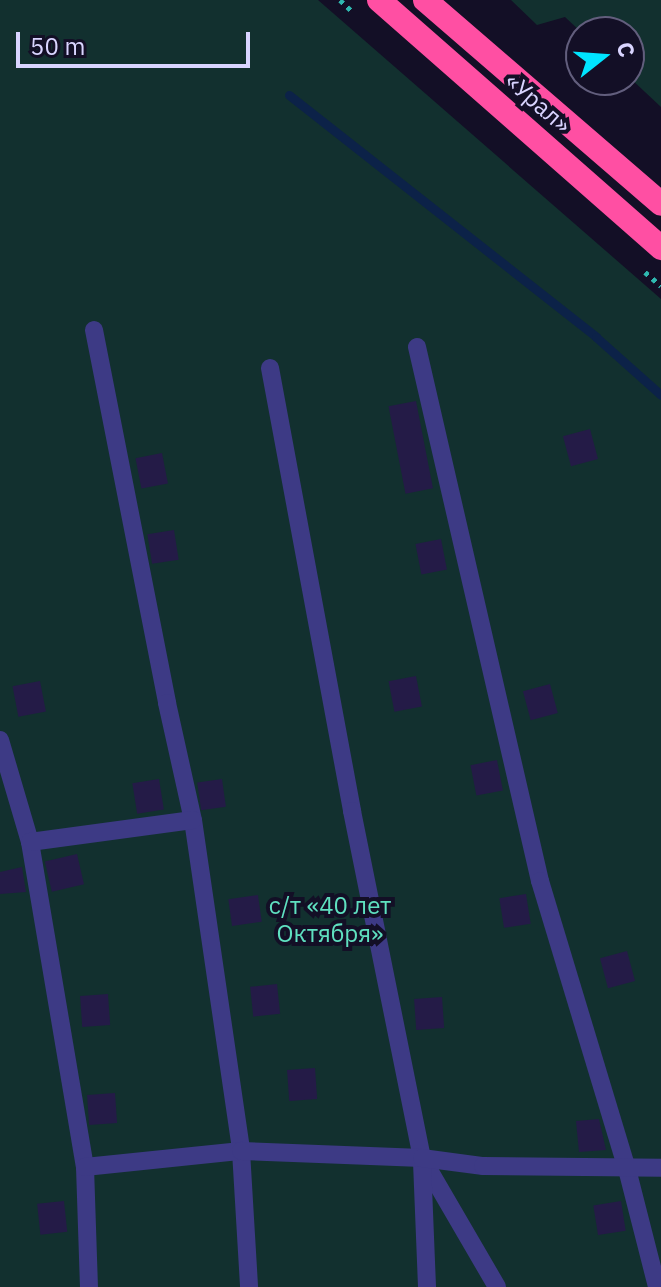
<!DOCTYPE html>
<meta charset="utf-8">
<style>
body{margin:0}
#map{position:relative;width:661px;height:1287px;overflow:hidden;background:#130f26;font-family:"IBM Plex Sans",sans-serif}
div>[style]{position:absolute}
[style*='--x']{left:calc(var(--x)*1px);top:calc(var(--y)*1px);width:calc(var(--w)*1px);rotate:calc(var(--a)*1deg)}
.green>*{inset:0;background:#12302f}
.stream>*{height:9px;margin:-4.5px;padding:0 4.5px;transform-origin:4.5px;border-radius:4.5px;background:#0c2248}
.building>*{inset:0;background:#241b47;transform-origin:0 0}
.path>*{height:5px;margin-top:-2.5px;transform-origin:0;background:repeating-linear-gradient(90deg,#2fb8b0 0 4px,transparent 0 10px)}
.lane>*{height:18px;margin:-9px;padding:0 9px;transform-origin:9px;border-radius:9px;background:#3d3a85}
.highway>*{height:24px;margin:-12px;padding:0 12px;transform-origin:12px;border-radius:12px;background:#ff4fa3}
span{translate:-50% -50%;white-space:nowrap;text-align:center;line-height:1.15;-webkit-text-stroke:8px #130f26;paint-order:stroke}
.street-label{font-size:24px;color:#d9d4ff}
.park-label{font-size:24px;color:#5fe0c0}
.north{position:absolute;left:565px;top:16px;width:80px;height:80px;box-sizing:border-box;background:#130f26;border:2px solid #625e7d;border-radius:50%;rotate:73deg;font-size:22px;font-weight:700;line-height:32px;text-align:center;color:#d9d4ff}
.north::after{content:'';display:block;margin:auto;width:28px;height:36px;background:#00e5ff;clip-path:polygon(50% 0,100% 100%,50% 72%,0 100%)}
.scale{position:absolute;left:16px;top:32px;width:234px;height:36px;box-sizing:border-box;border:4px solid #d9d4ff;border-top:0;padding-left:10px;font-size:24px;line-height:28px;white-space:nowrap;color:#d9d4ff;-webkit-text-stroke:6px #130f26;paint-order:stroke}
</style>
<div id="map">
<div class="green">
<div style="clip-path:polygon(0 0,318px 0,661px 299px,661px 1287px,0 1287px)"></div>
<div style="clip-path:polygon(511px 0,661px 0,661px 107px,629px 77px,629px 32px,581px 32px,565px 17px,537px 25px)"></div>
</div>
<div class="stream">
<div style="--x:289;--y:95;--w:391;--a:38.2"></div>
<div style="--x:596;--y:337;--w:87;--a:41.7"></div>
</div>
<div class="building">
<div style="left:416px;top:401px;width:89px;height:28px;rotate:79deg"></div>
<div style="left:590px;top:429px;width:31px;height:28px;rotate:75deg"></div>
<div style="left:162px;top:453px;width:31px;height:27px;rotate:79deg"></div>
<div style="left:174px;top:530px;width:30px;height:27px;rotate:81deg"></div>
<div style="left:441px;top:539px;width:31px;height:26px;rotate:79deg"></div>
<div style="left:416px;top:676px;width:31px;height:28px;rotate:79deg"></div>
<div style="left:40px;top:681px;width:31px;height:28px;rotate:79deg"></div>
<div style="left:550px;top:684px;width:30px;height:28px;rotate:75deg"></div>
<div style="left:497px;top:760px;width:31px;height:27px;rotate:79deg"></div>
<div style="left:159px;top:779px;width:31px;height:27px;rotate:81deg"></div>
<div style="left:222px;top:779px;width:28px;height:25px;rotate:82deg"></div>
<div style="left:77px;top:854px;width:31px;height:33px;rotate:77deg"></div>
<div style="clip-path:polygon(22px 867px,26px 892px,0 894px,0 872px)"></div>
<div style="left:526px;top:894px;width:30px;height:27px;rotate:81deg"></div>
<div style="left:258px;top:895px;width:27px;height:30px;rotate:82deg"></div>
<div style="left:627px;top:951px;width:31px;height:28px;rotate:75deg"></div>
<div style="left:277px;top:984px;width:30px;height:27px;rotate:84deg"></div>
<div style="left:108px;top:994px;width:31px;height:28px;rotate:86deg"></div>
<div style="left:442px;top:997px;width:31px;height:28px;rotate:86deg"></div>
<div style="left:315px;top:1068px;width:31px;height:28px;rotate:86deg"></div>
<div style="left:115px;top:1093px;width:30px;height:28px;rotate:86deg"></div>
<div style="clip-path:polygon(599px 1119px,606px 1150px,579px 1152px,576px 1121px)"></div>
<div style="left:64px;top:1201px;width:31px;height:27px;rotate:84deg"></div>
<div style="left:621px;top:1201px;width:30px;height:28px;rotate:81deg"></div>
</div>
<div class="path">
<div style="--x:340;--y:0;--w:19;--a:43"></div>
<div style="--x:645;--y:272;--w:21;--a:41"></div>
</div>
<div class="lane">
<div style="--x:94;--y:330;--w:380;--a:78.9"></div>
<div style="--x:167;--y:703;--w:120;--a:77.5"></div>
<div style="--x:193;--y:820;--w:334;--a:81.7"></div>
<div style="--x:241;--y:1151;--w:136;--a:86.6"></div>
<div style="--x:417;--y:347;--w:548;--a:77.03"></div>
<div style="--x:540;--y:881;--w:301;--a:73.2"></div>
<div style="--x:627;--y:1169;--w:122;--a:75.7"></div>
<div style="--x:270;--y:368;--w:451;--a:79.5"></div>
<div style="--x:352;--y:811;--w:354;--a:78.6"></div>
<div style="--x:422;--y:1158;--w:149;--a:59.8"></div>
<div style="--x:0;--y:740;--w:106;--a:73.6"></div>
<div style="--x:30;--y:842;--w:330;--a:80.4"></div>
<div style="--x:85;--y:1167;--w:120;--a:88.1"></div>
<div style="--x:30;--y:842;--w:164;--a:-7.7"></div>
<div style="--x:422;--y:1162;--w:125;--a:87.7"></div>
<div style="--x:85;--y:1167;--w:157;--a:-5.9"></div>
<div style="--x:241;--y:1151;--w:181;--a:2.2"></div>
<div style="--x:422;--y:1158;--w:62;--a:7.5"></div>
<div style="--x:483;--y:1166;--w:178;--a:0.6"></div>
</div>
<div class="highway">
<div style="--x:379;--y:0;--w:376;--a:41.3"></div>
<div style="--x:425;--y:0;--w:312;--a:40.8"></div>
</div>
<div class="street-label">
<span style="left:538px;top:103px;rotate:41deg">«Урал»</span>
</div>
<div class="park-label">
<span style="left:330px;top:920px">с/т «40 лет<br>Октября»</span>
</div>
<div class="north">С</div>
<div class="scale">50 m</div>
</div>
